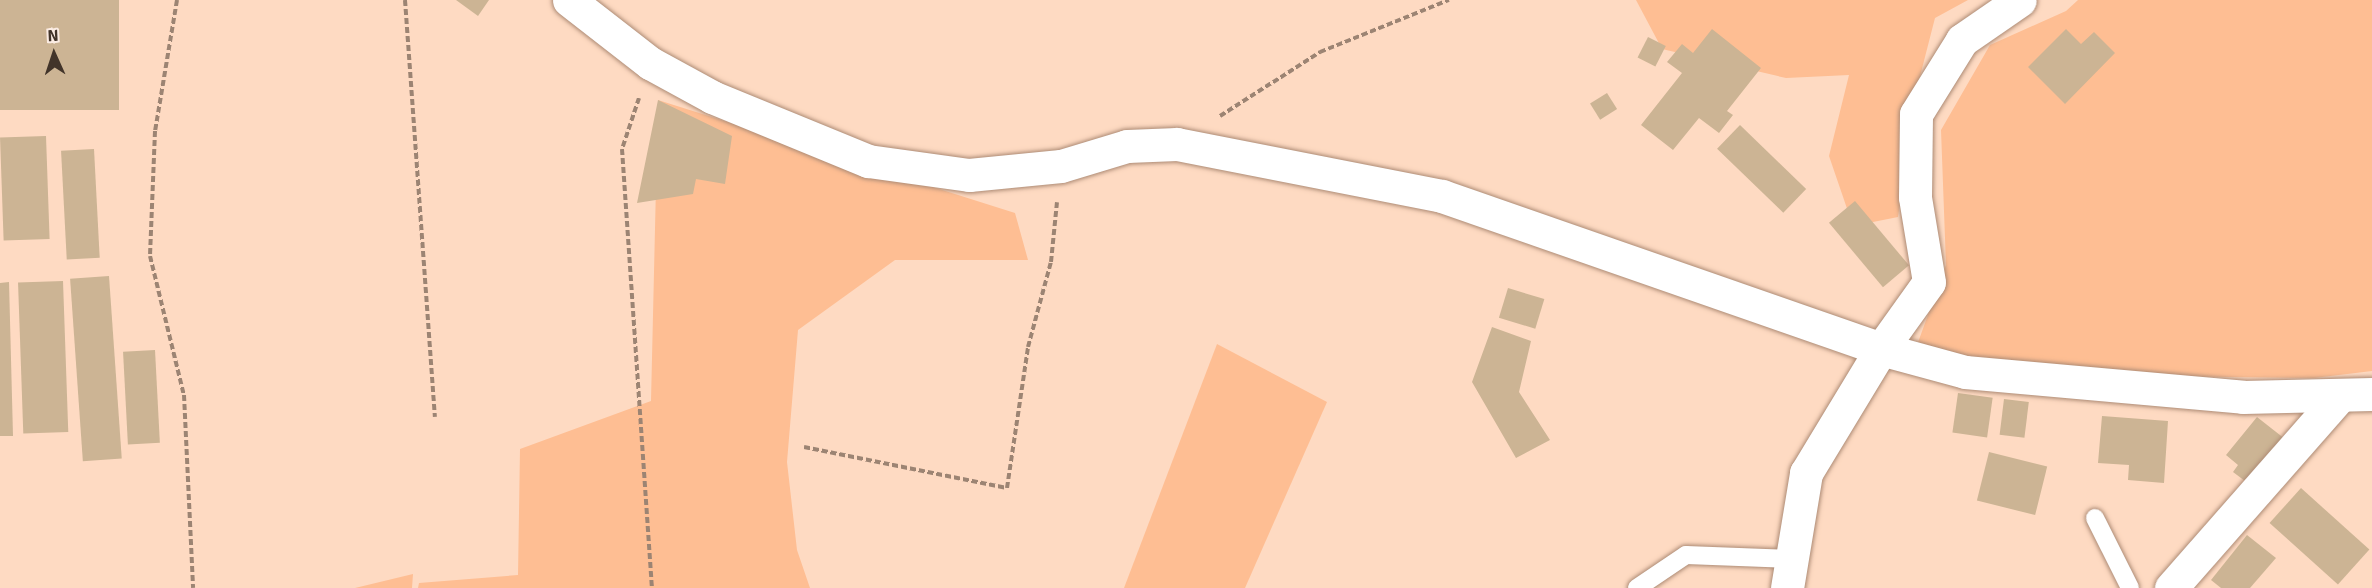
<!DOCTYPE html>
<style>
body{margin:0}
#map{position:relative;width:2372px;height:588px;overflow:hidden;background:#fedac2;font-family:Signika,sans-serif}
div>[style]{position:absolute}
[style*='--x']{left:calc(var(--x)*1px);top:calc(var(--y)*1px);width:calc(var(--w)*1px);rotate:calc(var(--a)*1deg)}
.green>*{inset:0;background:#febe93}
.building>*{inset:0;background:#ccb494;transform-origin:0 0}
.path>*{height:4px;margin-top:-2px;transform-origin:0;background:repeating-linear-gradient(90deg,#9c8473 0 6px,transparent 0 9px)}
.roads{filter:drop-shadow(0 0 2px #ad8b75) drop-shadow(0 0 2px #ad8b75)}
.lane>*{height:18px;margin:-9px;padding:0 9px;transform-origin:9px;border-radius:9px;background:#fff}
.street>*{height:33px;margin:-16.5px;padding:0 16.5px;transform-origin:16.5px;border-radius:16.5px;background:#fff}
.secondary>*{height:33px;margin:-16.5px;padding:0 16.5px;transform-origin:16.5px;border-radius:16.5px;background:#fff}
span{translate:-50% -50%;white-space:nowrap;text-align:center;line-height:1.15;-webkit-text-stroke:4.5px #fbece3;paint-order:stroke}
.north{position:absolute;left:24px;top:24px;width:60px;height:60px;-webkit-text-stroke:4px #fbece3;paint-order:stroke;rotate:357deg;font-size:16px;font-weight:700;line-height:24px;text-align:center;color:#42342a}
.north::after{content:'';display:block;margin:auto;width:21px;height:27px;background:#42342a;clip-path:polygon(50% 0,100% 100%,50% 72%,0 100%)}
</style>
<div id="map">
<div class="green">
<div style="clip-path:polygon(1636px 0,1968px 0,1935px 18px,1917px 88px,1898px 217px,1853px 226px,1829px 156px,1849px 75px,1786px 78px,1662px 49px)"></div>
<div style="clip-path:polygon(2078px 0,2372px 0,2372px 371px,2314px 378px,2148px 376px,2031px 369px,1916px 348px,1946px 265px,1941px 130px,1990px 45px,2066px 11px)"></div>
<div style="clip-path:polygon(658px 100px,1015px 213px,1028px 260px,895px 260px,798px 330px,787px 462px,797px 550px,810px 588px,418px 588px,419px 583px,518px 575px,520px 449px,651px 401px)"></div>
<div style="clip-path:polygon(1217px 344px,1327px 402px,1245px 588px,1124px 588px)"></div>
<div style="clip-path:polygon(413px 574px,412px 588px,355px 588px)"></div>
</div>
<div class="building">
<div style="left:0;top:0;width:119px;height:110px"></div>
<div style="clip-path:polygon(456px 0,489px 0,478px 16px)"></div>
<div style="clip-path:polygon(1712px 29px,1761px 68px,1727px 111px,1733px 115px,1719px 133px,1699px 118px,1673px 150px,1641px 125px,1682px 73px,1667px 62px,1682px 44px,1693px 53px)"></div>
<div style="clip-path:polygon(2066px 29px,2081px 44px,2094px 32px,2115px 53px,2065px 104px,2028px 67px)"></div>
<div style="left:1648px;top:37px;width:20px;height:23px;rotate:27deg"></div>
<div style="left:1607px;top:93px;width:19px;height:20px;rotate:58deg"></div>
<div style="clip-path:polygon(658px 100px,732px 136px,725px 184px,696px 179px,693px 194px,637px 203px)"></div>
<div style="left:1740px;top:125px;width:92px;height:33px;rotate:44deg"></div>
<div style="left:46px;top:136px;width:103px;height:46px;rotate:88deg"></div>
<div style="left:94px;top:149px;width:109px;height:33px;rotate:87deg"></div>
<div style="left:1855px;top:201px;width:84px;height:34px;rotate:50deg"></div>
<div style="left:109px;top:276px;width:183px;height:39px;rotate:86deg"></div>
<div style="left:63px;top:281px;width:151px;height:45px;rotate:88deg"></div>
<div style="clip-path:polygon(9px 282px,13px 436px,0 436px,0 283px)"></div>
<div style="left:1508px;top:288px;width:38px;height:31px;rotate:17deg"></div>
<div style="clip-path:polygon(1492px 327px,1531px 341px,1519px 392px,1550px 440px,1516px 458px,1472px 382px)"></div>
<div style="left:155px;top:350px;width:93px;height:32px;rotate:87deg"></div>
<div style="left:1958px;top:393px;width:35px;height:40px;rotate:8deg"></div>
<div style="left:2004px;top:399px;width:25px;height:36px;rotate:7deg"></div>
<div style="clip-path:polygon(2102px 416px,2168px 421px,2164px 483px,2128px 480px,2129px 465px,2098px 463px)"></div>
<div style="clip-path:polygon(2257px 417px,2285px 439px,2249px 484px,2233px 472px,2238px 465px,2226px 455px)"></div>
<div style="left:1989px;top:452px;width:60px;height:50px;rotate:14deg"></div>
<div style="left:2301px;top:488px;width:92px;height:47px;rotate:42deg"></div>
<div style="clip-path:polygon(2247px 535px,2276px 558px,2250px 588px,2221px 588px,2211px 580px)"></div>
</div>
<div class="path">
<div style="--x:177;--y:0;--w:133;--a:99.5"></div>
<div style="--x:155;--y:131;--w:125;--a:92.3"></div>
<div style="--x:150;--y:256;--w:143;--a:76.3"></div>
<div style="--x:184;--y:395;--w:193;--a:87.3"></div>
<div style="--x:405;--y:0;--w:418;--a:85.9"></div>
<div style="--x:639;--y:98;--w:54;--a:108.4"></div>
<div style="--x:622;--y:149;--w:440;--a:86.1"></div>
<div style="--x:1220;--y:116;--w:119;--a:-32.6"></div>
<div style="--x:1320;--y:52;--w:139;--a:-22"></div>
<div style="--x:804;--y:447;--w:207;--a:11.4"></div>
<div style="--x:1007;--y:488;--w:143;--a:-81.5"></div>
<div style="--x:1028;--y:347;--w:88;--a:-74.9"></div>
<div style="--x:1051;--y:262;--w:60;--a:-84.3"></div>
</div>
<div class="roads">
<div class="lane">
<div style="--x:2095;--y:518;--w:78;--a:63.4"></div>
<div style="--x:1637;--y:588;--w:59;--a:-34"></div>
<div style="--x:1686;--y:555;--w:106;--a:2.2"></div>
</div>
<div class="street">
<div style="--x:569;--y:0;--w:103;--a:37.9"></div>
<div style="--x:650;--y:63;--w:71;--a:28.7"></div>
<div style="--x:712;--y:97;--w:169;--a:22.3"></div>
<div style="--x:868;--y:161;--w:102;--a:7.9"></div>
<div style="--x:969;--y:175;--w:92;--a:-5.6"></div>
<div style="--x:1061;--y:166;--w:69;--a:-16.9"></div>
<div style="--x:1127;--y:146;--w:50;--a:-2.3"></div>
<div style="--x:1177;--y:144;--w:270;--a:11.1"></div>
<div style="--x:1442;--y:196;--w:465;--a:19.2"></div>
<div style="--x:1881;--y:349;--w:87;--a:15.3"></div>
<div style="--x:1965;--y:372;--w:279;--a:5.1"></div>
<div style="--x:2243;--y:397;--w:129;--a:-1.3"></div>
<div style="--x:1881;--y:349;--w:82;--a:-54.4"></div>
<div style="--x:1929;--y:282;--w:86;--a:-99.4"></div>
<div style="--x:1915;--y:197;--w:83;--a:-89.3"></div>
<div style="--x:1916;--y:114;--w:87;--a:-58.1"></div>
<div style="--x:1962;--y:40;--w:70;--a:-34.6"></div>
<div style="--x:2171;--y:588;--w:254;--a:-48.7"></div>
</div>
<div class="secondary">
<div style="--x:1787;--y:588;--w:117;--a:-80.6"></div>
<div style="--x:1806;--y:473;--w:145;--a:-58.8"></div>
</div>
</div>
<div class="north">N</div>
</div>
